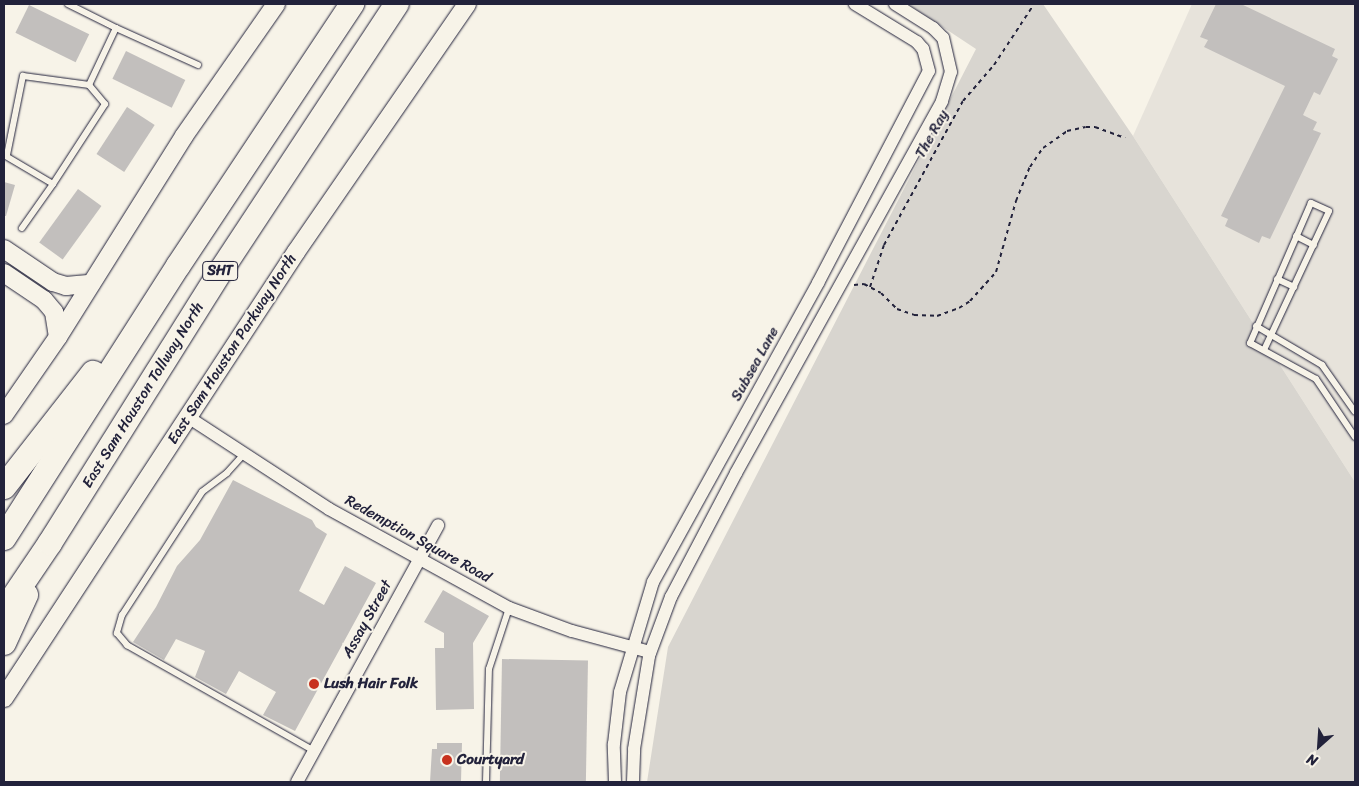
<!DOCTYPE html>
<style>
body{margin:0}
#map{position:relative;width:1359px;height:786px;overflow:hidden;background:#f7f3e8;font-family:Sriracha,sans-serif}
div>[style]{position:absolute}
[style*='--x']{left:calc(var(--x)*1px);top:calc(var(--y)*1px);width:calc(var(--w)*1px);rotate:calc(var(--a)*1deg)}
.built>*{inset:0;background:#e7e3db}
.green>*{inset:0;background:#d8d5cf}
.building>*{inset:0;background:#c2bfbd;transform-origin:0 0}
.path>*{height:2px;margin-top:-1px;transform-origin:0;background:repeating-linear-gradient(90deg,#22223b 0 4px,transparent 0 8px)}
.roads{filter:drop-shadow(0 0 1px #22223b) drop-shadow(0 0 1px #22223b)}
.lane>*{height:6px;margin:-3px;padding:0 3px;transform-origin:3px;border-radius:3px;background:#f7f3e8}
.street>*{height:12px;margin:-6px;padding:0 6px;transform-origin:6px;border-radius:6px;background:#f7f3e8}
.secondary>*{height:18px;margin:-9px;padding:0 9px;transform-origin:9px;border-radius:9px;background:#f7f3e8}
.highway>*{height:24px;margin:-12px;padding:0 12px;transform-origin:12px;border-radius:12px;background:#f7f3e8}
.dots>*{width:14px;height:14px;translate:-50% -50%;box-sizing:border-box;border:2px solid #f7f3e8;border-radius:50%}
span{translate:-50% -50%;white-space:nowrap;text-align:center;line-height:1.15;-webkit-text-stroke:4px #f7f3e8;paint-order:stroke}
.shield-label span{padding:1px 4px;background:#f7f3e8;border:1px solid;border-radius:4px;-webkit-text-stroke-width:0}
.shield-label{font-size:14px;color:#22223b;font-weight:700}
.street-label{font-size:15px;color:#22223b}
.poi-label{font-size:15px;color:#22223b;font-weight:700}
.left{translate:0 -50%;text-align:left}
.frame{position:absolute;inset:0;border:5px solid #22223b;pointer-events:none}
.north{position:absolute;left:1294px;top:721px;width:50px;height:50px;-webkit-text-stroke:4px #f7f3e8;paint-order:stroke;rotate:206deg;font-size:14px;font-weight:700;line-height:20px;text-align:center;color:#22223b}
.north::after{content:'';display:block;margin:auto;width:18px;height:22px;background:#22223b;clip-path:polygon(50% 0,100% 100%,50% 72%,0 100%)}
</style>
<div id="map">
<div class="built">
<div style="clip-path:polygon(1192px 4px,1355px 4px,1355px 482px,1133px 136px)"></div>
</div>
<div class="green">
<div style="clip-path:polygon(908px 4px,1043px 4px,1133px 136px,1355px 482px,1355px 782px,647px 782px,668px 647px,976px 49px)"></div>
</div>
<div class="building">
<div style="clip-path:polygon(1216px 4px,1241px 4px,1335px 49px,1332px 56px,1338px 59px,1320px 95px,1314px 92px,1303px 115px,1317px 122px,1313px 130px,1321px 133px,1270px 239px,1262px 236px,1259px 243px,1225px 226px,1228px 219px,1221px 216px,1285px 86px,1204px 47px,1208px 40px,1200px 37px)"></div>
<div style="left:29px;top:5px;width:67px;height:31px;rotate:26deg"></div>
<div style="left:126px;top:51px;width:66px;height:31px;rotate:26deg"></div>
<div style="left:127px;top:107px;width:33px;height:56px;rotate:33deg"></div>
<div style="clip-path:polygon(4px 182px,15px 185px,6px 216px,4px 216px)"></div>
<div style="left:78px;top:189px;width:29px;height:66px;rotate:36deg"></div>
<div style="clip-path:polygon(233px 480px,312px 520px,316px 527px,327px 534px,299px 591px,324px 605px,345px 566px,376px 583px,295px 731px,263px 715px,276px 692px,239px 671px,226px 694px,195px 677px,205px 651px,176px 639px,164px 660px,133px 642px,156px 607px,177px 566px,200px 540px)"></div>
<div style="clip-path:polygon(443px 590px,489px 616px,473px 643px,474px 709px,436px 710px,435px 648px,444px 648px,444px 633px,424px 622px)"></div>
<div style="left:502px;top:659px;width:86px;height:123px;rotate:1deg"></div>
<div style="clip-path:polygon(437px 743px,462px 743px,461px 782px,430px 782px,432px 749px,437px 749px)"></div>
</div>
<div class="path">
<div style="--x:854;--y:285;--w:10;--a:-6"></div>
<div style="--x:864;--y:284;--w:19;--a:28"></div>
<div style="--x:881;--y:293;--w:23;--a:45"></div>
<div style="--x:897;--y:309;--w:18;--a:19"></div>
<div style="--x:914;--y:315;--w:23;--a:2"></div>
<div style="--x:937;--y:316;--w:23;--a:-20"></div>
<div style="--x:959;--y:308;--w:13;--a:-32"></div>
<div style="--x:970;--y:301;--w:39;--a:-48"></div>
<div style="--x:996;--y:272;--w:74;--a:-74.3"></div>
<div style="--x:1016;--y:201;--w:37;--a:-68"></div>
<div style="--x:1030;--y:167;--w:23;--a:-56"></div>
<div style="--x:1043;--y:148;--w:29;--a:-35"></div>
<div style="--x:1067;--y:131;--w:19;--a:-12"></div>
<div style="--x:1086;--y:127;--w:9;--a:0"></div>
<div style="--x:1095;--y:127;--w:32;--a:20"></div>
<div style="--x:870;--y:287;--w:44;--a:-71.6"></div>
<div style="--x:884;--y:245;--w:164;--a:-61.3"></div>
<div style="--x:963;--y:101;--w:48;--a:-49.3"></div>
<div style="--x:994;--y:65;--w:73;--a:-56.7"></div>
</div>
<div class="roads">
<div class="lane">
<div style="--x:68;--y:4;--w:54;--a:26.6"></div>
<div style="--x:89;--y:85;--w:63;--a:-64.7"></div>
<div style="--x:116;--y:28;--w:90;--a:24.3"></div>
<div style="--x:4;--y:155;--w:57;--a:30.6"></div>
<div style="--x:53;--y:184;--w:54;--a:125.2"></div>
<div style="--x:7;--y:155;--w:81;--a:-78.6"></div>
<div style="--x:23;--y:76;--w:67;--a:7.8"></div>
<div style="--x:89;--y:85;--w:25;--a:50"></div>
<div style="--x:105;--y:104;--w:95;--a:123"></div>
<div style="--x:1296;--y:236;--w:20;--a:27"></div>
<div style="--x:1277;--y:279;--w:19;--a:25"></div>
<div style="--x:1256;--y:326;--w:77;--a:30.6"></div>
<div style="--x:1322;--y:365;--w:57;--a:54.9"></div>
<div style="--x:1264;--y:350;--w:153;--a:-64.9"></div>
<div style="--x:1329;--y:211;--w:20;--a:-156"></div>
<div style="--x:1311;--y:203;--w:153;--a:113.5"></div>
<div style="--x:1250;--y:343;--w:75;--a:28.6"></div>
<div style="--x:1316;--y:379;--w:70;--a:56.1"></div>
<div style="--x:244;--y:454;--w:25;--a:132"></div>
<div style="--x:227;--y:473;--w:31;--a:143"></div>
<div style="--x:202;--y:492;--w:147;--a:123"></div>
<div style="--x:122;--y:615;--w:19;--a:106"></div>
<div style="--x:117;--y:633;--w:16;--a:50"></div>
<div style="--x:127;--y:645;--w:215;--a:29.5"></div>
<div style="--x:486;--y:782;--w:113;--a:-88.5"></div>
<div style="--x:489;--y:669;--w:64;--a:-71.8"></div>
</div>
<div class="street">
<div style="--x:188;--y:417;--w:168;--a:33.1"></div>
<div style="--x:329;--y:509;--w:205;--a:28.8"></div>
<div style="--x:509;--y:608;--w:67;--a:20.1"></div>
<div style="--x:572;--y:631;--w:81;--a:15.1"></div>
<div style="--x:297;--y:782;--w:293;--a:-61.2"></div>
<div style="--x:615;--y:782;--w:38;--a:-92"></div>
<div style="--x:614;--y:744;--w:52;--a:-83.4"></div>
<div style="--x:620;--y:692;--w:115;--a:-73.3"></div>
<div style="--x:653;--y:582;--w:342;--a:-61.1"></div>
<div style="--x:818;--y:283;--w:239;--a:-62.4"></div>
<div style="--x:929;--y:71;--w:23;--a:-105"></div>
<div style="--x:923;--y:49;--w:9;--a:-131"></div>
<div style="--x:917;--y:42;--w:73;--a:-148.5"></div>
<div style="--x:633;--y:782;--w:33;--a:-88"></div>
<div style="--x:634;--y:749;--w:94;--a:-80.8"></div>
<div style="--x:649;--y:656;--w:63;--a:-69.6"></div>
<div style="--x:671;--y:597;--w:140;--a:-62.3"></div>
<div style="--x:736;--y:473;--w:425;--a:-61"></div>
<div style="--x:942;--y:101;--w:30;--a:-73"></div>
<div style="--x:951;--y:72;--w:35;--a:-103"></div>
<div style="--x:943;--y:38;--w:14;--a:-135"></div>
<div style="--x:933;--y:28;--w:45;--a:-147.7"></div>
</div>
<div class="secondary">
<div style="--x:4;--y:249;--w:59;--a:34"></div>
<div style="--x:53;--y:282;--w:14;--a:17"></div>
<div style="--x:66;--y:286;--w:25;--a:-5"></div>
<div style="--x:4;--y:273;--w:48;--a:34"></div>
<div style="--x:44;--y:300;--w:16;--a:50"></div>
<div style="--x:54;--y:312;--w:25;--a:81"></div>
<div style="--x:4;--y:415;--w:95;--a:-55.3"></div>
<div style="--x:58;--y:337;--w:237;--a:-57.9"></div>
<div style="--x:184;--y:136;--w:161;--a:-55.1"></div>
<div style="--x:4;--y:698;--w:533;--a:-56.79"></div>
<div style="--x:296;--y:252;--w:301;--a:-55.4"></div>
</div>
<div class="highway">
<div style="--x:4;--y:487;--w:145;--a:-52"></div>
<div style="--x:4;--y:538;--w:323;--a:-57.4"></div>
<div style="--x:178;--y:266;--w:315;--a:-56.4"></div>
<div style="--x:4;--y:611;--w:82;--a:-55.9"></div>
<div style="--x:50;--y:543;--w:320;--a:-57.9"></div>
<div style="--x:220;--y:272;--w:321;--a:-56.6"></div>
<div style="--x:4;--y:643;--w:53;--a:-65.4"></div>
</div>
</div>
<div class="dots">
<div style="left:314px;top:684px;background:#c8321e"></div>
<div style="left:447px;top:760px;background:#c8321e"></div>
</div>
<div class="shield-label">
<span style="left:220px;top:271px">SHT</span>
</div>
<div class="street-label">
<span style="left:932px;top:134px;rotate:-61deg">The Ray</span>
<span style="left:232px;top:349px;rotate:-57deg">East Sam Houston Parkway North</span>
<span style="left:755px;top:364px;rotate:-61deg">Subsea Lane</span>
<span style="left:143px;top:395px;rotate:-58deg">East Sam Houston Tollway North</span>
<span style="left:418px;top:539px;rotate:29deg">Redemption Square Road</span>
<span style="left:367px;top:619px;rotate:-61deg">Assay Street</span>
</div>
<div class="poi-label">
<span class="left" style="left:324px;top:684px">Lush Hair Folk</span>
<span class="left" style="left:457px;top:760px">Courtyard</span>
</div>
<div class="frame"></div>
<div class="north">N</div>
</div>
